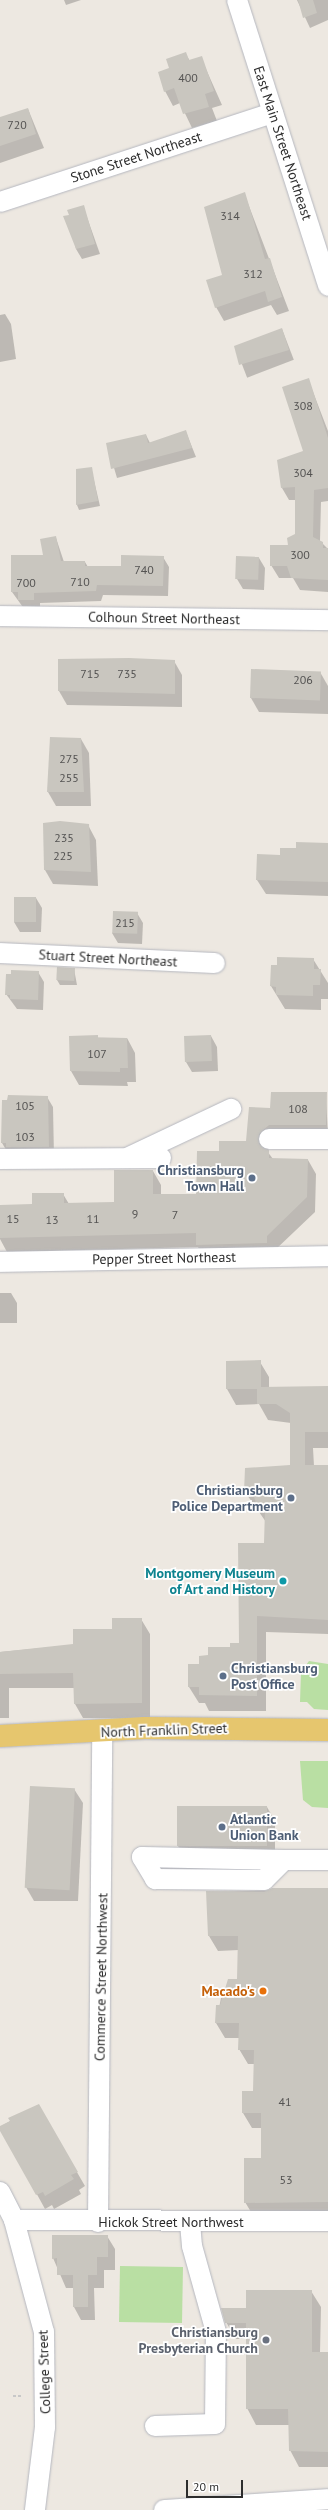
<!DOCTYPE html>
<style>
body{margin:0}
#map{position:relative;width:328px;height:2510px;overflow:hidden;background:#ede8e1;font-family:"PT Sans",sans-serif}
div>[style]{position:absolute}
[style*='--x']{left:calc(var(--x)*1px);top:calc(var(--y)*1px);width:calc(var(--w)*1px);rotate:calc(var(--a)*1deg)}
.green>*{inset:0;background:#b9dfa3;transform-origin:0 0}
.shadow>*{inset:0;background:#0003;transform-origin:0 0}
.building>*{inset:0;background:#c9c6bf;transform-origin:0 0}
.path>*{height:2.5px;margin-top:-1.25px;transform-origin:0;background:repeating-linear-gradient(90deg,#c8c8c8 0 3px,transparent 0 5px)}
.roads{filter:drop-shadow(0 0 1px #b5b7bf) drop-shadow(0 0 1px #b5b7bf)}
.minor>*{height:20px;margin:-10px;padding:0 10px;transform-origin:10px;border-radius:10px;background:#fff}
.major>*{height:22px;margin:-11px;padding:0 11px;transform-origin:11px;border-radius:11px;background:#e6c66e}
.dots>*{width:11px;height:11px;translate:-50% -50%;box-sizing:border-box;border:2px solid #fff;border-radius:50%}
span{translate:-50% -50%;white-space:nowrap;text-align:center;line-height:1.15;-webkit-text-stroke:3.5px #fff;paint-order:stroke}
.number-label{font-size:12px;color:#545352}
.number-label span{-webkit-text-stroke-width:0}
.street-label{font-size:14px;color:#2d2d2d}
.service-label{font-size:14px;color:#4e5e75;font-weight:700}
.right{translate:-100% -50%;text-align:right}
.left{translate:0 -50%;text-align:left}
.culture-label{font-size:14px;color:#0d838f;font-weight:700}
.food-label{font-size:14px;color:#c56008;font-weight:700}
.worship-label{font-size:14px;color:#5b616d;font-weight:700}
.scale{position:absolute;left:186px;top:2480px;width:57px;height:18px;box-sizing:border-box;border:2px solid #2d2d2d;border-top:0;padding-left:5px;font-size:12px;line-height:14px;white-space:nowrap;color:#2d2d2d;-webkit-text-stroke:3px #fff;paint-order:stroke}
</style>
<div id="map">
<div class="green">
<div style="clip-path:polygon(309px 1661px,328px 1664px,328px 1710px,314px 1709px,307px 1702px,300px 1702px,301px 1672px)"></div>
<div style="clip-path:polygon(300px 1761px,328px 1761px,328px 1808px,312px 1807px,303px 1800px)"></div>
<div style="left:120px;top:2266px;width:63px;height:56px;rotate:1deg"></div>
</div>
<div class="shadow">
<div style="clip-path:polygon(64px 0,81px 0,66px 5px)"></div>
<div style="clip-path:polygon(297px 0,328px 0,328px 20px,310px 28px)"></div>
<div style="clip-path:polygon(185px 53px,190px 61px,201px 58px,222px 105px,212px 108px,217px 121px,192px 128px,180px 103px,173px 106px,165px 91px)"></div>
<div style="clip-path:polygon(28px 109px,44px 148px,0 163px,0 118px)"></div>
<div style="clip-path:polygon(244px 193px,289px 311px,277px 315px,271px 305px,224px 321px,216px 307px)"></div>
<div style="clip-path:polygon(83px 206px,100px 254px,82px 259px,76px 249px,70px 215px)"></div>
<div style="clip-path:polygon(5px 314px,11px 324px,16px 359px,0 362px,0 315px)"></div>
<div style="left:282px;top:329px;width:33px;height:50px;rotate:69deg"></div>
<div style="clip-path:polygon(308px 379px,328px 431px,328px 501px,321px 502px,320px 541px,328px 549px,328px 592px,300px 590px,293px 578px,279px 578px,271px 565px,296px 535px,296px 500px,289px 500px,282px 488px,304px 452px)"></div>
<div style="clip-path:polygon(186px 432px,196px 457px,117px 478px,107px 444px,146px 435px,150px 443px)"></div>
<div style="clip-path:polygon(91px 468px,100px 506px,79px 510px,77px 505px)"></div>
<div style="clip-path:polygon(56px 538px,64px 562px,85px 562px,88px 567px,122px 567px,163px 557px,169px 567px,168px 596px,103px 595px,101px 601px,40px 603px,40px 610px,25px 610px,12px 592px,12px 556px,44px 556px)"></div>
<div style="clip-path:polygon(237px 557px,259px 558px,265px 568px,264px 590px,243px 589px,237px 579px)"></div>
<div style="clip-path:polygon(59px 660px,174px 661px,182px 675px,182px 707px,67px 705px,59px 691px)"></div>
<div style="clip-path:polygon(320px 672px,328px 686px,328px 714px,259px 712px,251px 698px)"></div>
<div style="clip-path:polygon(81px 739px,89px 753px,91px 806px,56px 806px,48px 792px)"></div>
<div style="clip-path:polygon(88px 825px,96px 840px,98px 886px,53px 884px,45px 870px)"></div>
<div style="clip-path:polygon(328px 844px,328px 896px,266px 894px,257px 880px,281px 856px)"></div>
<div style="clip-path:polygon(36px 898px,42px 908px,41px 932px,20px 932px,14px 922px)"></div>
<div style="clip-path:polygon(137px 913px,143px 923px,142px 944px,118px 943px,112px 933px)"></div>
<div style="clip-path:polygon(313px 959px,328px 983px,328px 999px,321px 999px,321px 1010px,285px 1009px,271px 986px,278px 966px)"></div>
<div style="clip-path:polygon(74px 969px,77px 985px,60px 985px,57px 980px)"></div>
<div style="clip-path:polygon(38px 972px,44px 982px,43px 1010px,17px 1009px,6px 994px,12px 975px)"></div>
<div style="clip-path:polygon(211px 1036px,217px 1047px,218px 1071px,192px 1072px,186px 1062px)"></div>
<div style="clip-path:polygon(70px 1037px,127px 1038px,135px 1053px,136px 1082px,127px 1082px,128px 1086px,79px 1085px,71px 1071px)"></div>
<div style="clip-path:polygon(326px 1093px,328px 1139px,277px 1139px,267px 1151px,273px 1159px,308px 1160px,316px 1174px,315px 1212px,274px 1251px,205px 1259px,198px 1247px,7px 1252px,0 1239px,0 1206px,33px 1205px,63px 1194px,69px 1204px,115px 1203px,153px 1171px,161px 1185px,161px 1195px,197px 1195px,220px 1152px,247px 1142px,271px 1109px)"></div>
<div style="clip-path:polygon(47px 1097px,53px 1107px,54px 1157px,8px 1153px,2px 1143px,8px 1101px)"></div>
<div style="clip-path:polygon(0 1293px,11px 1293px,17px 1303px,17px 1323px,0 1323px)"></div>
<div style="clip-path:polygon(227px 1362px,260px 1362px,269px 1377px,269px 1388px,328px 1387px,328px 1448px,313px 1448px,314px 1466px,328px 1466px,328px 1634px,266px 1632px,266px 1711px,209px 1711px,205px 1703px,199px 1703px,189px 1687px,200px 1665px,209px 1656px,240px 1644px,265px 1544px,266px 1522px,245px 1492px,246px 1469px,291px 1466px,291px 1423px,268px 1420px,259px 1404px,236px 1405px,227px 1389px)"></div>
<div style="clip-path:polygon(141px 1619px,150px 1634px,150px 1718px,83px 1718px,75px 1704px,74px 1688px,9px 1688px,9px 1718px,0 1718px,0 1652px,74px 1645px)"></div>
<div style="clip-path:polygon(74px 1789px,83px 1803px,78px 1901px,34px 1901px,26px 1887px)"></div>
<div style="clip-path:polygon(267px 1807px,275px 1821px,275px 1862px,186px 1860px,178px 1846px)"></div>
<div style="clip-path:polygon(328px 1889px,328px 2217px,254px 2217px,245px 2202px,262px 2159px,262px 2128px,252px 2128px,243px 2113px,254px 2092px,255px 2064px,248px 2064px,239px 2049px,240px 2038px,225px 2038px,216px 2023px,221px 1998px,225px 1998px,238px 1980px,239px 1950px,218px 1951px,209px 1936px,207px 1892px)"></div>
<div style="clip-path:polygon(38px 2105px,85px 2186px,79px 2190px,81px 2194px,54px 2209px,52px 2205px,45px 2209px,0 2127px)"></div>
<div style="clip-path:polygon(107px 2236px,115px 2249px,115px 2270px,104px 2270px,104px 2288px,94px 2288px,95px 2320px,81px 2320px,74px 2307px,74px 2288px,66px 2288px,53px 2258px)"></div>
<div style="clip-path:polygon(311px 2291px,321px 2307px,320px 2353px,328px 2353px,328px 2467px,299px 2467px,290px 2450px,290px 2425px,256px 2425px,247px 2408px,247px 2339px,236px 2339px,226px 2322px,247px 2309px)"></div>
</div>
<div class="building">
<div style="clip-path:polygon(298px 0,313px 0,317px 13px,303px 18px)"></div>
<div style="clip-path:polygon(186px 52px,189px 60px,202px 56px,214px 91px,205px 94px,209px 107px,183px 114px,174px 88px,164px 92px,158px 72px,169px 68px,166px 59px)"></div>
<div style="clip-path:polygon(28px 108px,36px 134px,0 146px,0 117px)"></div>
<div style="clip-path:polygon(245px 192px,265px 259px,270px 258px,282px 297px,268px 302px,265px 291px,215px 308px,206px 280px,222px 275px,204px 207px)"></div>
<div style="clip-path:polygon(84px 205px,95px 244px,76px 249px,63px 216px,69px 215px,67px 210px)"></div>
<div style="clip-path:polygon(282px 328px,289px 350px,239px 365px,234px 346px)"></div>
<div style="clip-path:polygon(309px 378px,328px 438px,328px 488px,314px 490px,313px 537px,323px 542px,323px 548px,328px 548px,328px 580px,291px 578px,287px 566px,270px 566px,270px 545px,288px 545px,287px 538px,295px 534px,295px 487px,281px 488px,277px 460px,303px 451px,282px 387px)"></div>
<div style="clip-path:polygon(186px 430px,192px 448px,111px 469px,106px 443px,146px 434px,148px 443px)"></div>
<div style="clip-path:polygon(92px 467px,98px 501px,76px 505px,76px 469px)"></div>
<div style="clip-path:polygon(56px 536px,61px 561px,85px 561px,85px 566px,121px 566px,121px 555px,164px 556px,163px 586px,97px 585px,96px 591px,34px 593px,34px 600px,18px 600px,18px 592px,11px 592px,11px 555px,43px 555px,40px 539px)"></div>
<div style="left:236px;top:556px;width:23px;height:23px;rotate:2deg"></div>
<div style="clip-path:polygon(129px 658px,175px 660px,175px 694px,58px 691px,58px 659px)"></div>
<div style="left:251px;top:669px;width:70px;height:29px;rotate:2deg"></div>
<div style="clip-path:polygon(50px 737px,81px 738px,84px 792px,47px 792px)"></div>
<div style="clip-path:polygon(60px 821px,89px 824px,91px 872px,44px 870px,43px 823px)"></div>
<div style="clip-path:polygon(296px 842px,328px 843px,328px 882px,256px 880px,257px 854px,280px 855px,280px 848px,296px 848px)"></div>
<div style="left:14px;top:897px;width:22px;height:25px"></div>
<div style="left:113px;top:911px;width:25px;height:22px;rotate:2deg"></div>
<div style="clip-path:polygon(277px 957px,314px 958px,314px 969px,321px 969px,320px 985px,313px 985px,313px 996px,276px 995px,276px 987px,270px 986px,271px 965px,277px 965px)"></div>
<div style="left:57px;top:967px;width:18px;height:13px;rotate:3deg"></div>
<div style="clip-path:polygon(11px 970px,39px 971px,38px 1000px,10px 999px,10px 995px,5px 995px,6px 974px,11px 974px)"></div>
<div style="clip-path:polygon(98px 1035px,98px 1038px,127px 1038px,128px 1068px,120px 1068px,120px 1072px,70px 1071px,69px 1036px)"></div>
<div style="left:211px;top:1035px;width:26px;height:27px;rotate:88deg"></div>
<div style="clip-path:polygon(271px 1092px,327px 1092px,326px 1125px,269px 1125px,259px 1134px,259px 1144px,269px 1150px,269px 1158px,308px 1159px,307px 1197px,267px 1236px,267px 1243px,196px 1245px,196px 1233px,0 1238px,0 1205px,32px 1204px,32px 1193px,64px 1193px,64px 1203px,114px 1202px,114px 1170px,153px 1170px,153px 1194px,196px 1194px,197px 1151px,219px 1151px,219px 1141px,246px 1141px,249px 1107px,270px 1108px)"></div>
<div style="clip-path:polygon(8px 1095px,48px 1096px,49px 1147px,6px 1147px,6px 1143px,1px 1143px,2px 1100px,7px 1100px)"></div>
<div style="clip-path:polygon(261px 1360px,261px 1387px,328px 1386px,328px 1432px,305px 1432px,305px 1465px,328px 1465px,328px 1620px,257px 1616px,257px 1696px,199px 1695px,199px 1687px,188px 1687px,188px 1664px,199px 1664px,199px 1656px,208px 1655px,208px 1647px,230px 1647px,230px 1643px,239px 1643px,238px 1543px,264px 1543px,265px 1509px,258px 1510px,253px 1493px,244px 1492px,245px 1468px,290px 1465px,290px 1413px,276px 1404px,257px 1404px,257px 1389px,226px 1389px,226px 1361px)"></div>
<div style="clip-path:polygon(112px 1618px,142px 1618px,142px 1703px,74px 1704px,73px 1673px,0 1674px,0 1652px,73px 1644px,73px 1629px,112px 1629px)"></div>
<div style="left:30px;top:1786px;width:45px;height:102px;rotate:3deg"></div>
<div style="left:177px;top:1806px;width:90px;height:40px"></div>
<div style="clip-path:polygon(272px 1888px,328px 1888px,328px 2202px,244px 2203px,244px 2158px,261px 2158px,261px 2113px,242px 2113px,242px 2091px,253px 2091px,254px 2050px,238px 2050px,239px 2023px,215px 2023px,216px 2005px,220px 2005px,228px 1979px,237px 1979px,238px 1936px,208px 1936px,206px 1891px,264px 1892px)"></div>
<div style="clip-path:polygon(39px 2104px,78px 2172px,71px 2175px,74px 2179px,45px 2196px,43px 2192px,36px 2195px,0 2131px,0 2126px,10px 2121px,8px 2118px)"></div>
<div style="clip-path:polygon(52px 2235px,108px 2235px,108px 2257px,97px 2257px,97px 2275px,88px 2275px,88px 2307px,73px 2307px,73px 2275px,57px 2275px,57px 2258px,52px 2259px)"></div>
<div style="clip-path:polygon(246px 2290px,312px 2290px,312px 2352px,328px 2352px,328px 2452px,289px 2451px,288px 2409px,246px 2409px,246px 2323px,225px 2323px,221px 2308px,246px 2308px)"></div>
</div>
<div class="path">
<div style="--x:13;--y:2396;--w:9;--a:0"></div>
</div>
<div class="roads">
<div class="minor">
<div style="--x:237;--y:0;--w:300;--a:72.3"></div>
<div style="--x:0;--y:202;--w:287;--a:-18.1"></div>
<div style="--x:0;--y:616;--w:328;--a:0.7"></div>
<div style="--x:0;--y:953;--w:215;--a:2.7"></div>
<div style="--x:269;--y:1139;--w:59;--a:0"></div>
<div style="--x:129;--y:1157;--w:113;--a:-25.2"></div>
<div style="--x:0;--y:1159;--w:161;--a:-0.4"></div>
<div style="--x:0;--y:1262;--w:328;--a:-1"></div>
<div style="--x:142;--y:1857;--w:26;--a:59"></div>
<div style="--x:155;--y:1879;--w:109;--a:0.5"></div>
<div style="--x:264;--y:1880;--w:28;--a:-45"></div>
<div style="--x:284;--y:1860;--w:44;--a:0"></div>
<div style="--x:142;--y:1857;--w:142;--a:1.2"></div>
<div style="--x:0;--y:2192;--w:31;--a:63"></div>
<div style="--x:14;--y:2220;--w:116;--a:75"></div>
<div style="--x:44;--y:2332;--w:95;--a:89.4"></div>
<div style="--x:45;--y:2427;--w:84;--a:96.9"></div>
<div style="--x:14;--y:2220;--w:314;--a:0.2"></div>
<div style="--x:98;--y:2222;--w:491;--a:-89.5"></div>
<div style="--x:155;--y:2426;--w:60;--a:-1.9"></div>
<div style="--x:215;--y:2424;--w:92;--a:-89.4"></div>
<div style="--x:216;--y:2332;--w:89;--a:-105.6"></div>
<div style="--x:192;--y:2246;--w:23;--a:-95"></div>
<div style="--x:164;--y:2510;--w:164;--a:-3.8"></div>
</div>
<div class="major">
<div style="--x:0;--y:1736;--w:145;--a:-3.2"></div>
<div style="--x:145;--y:1728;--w:183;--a:0.6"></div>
</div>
</div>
<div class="dots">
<div style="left:252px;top:1178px;background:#5c6f8a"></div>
<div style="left:291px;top:1498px;background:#5c6f8a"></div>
<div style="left:283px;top:1581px;background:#0f9aa8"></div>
<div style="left:223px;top:1676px;background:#5c6f8a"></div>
<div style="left:222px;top:1827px;background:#5c6f8a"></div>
<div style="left:263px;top:1991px;background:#e8710a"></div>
<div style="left:266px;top:2340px;background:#6b7280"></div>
</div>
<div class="number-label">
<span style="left:188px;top:78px">400</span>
<span style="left:17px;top:125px">720</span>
<span style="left:230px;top:216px">314</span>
<span style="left:253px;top:274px">312</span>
<span style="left:303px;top:406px">308</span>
<span style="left:303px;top:473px">304</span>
<span style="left:300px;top:555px">300</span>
<span style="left:144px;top:570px">740</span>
<span style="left:80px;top:582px">710</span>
<span style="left:26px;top:583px">700</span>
<span style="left:90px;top:674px">715</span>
<span style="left:127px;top:674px">735</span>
<span style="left:303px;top:680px">206</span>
<span style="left:69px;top:759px">275</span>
<span style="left:69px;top:778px">255</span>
<span style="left:64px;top:838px">235</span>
<span style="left:63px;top:856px">225</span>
<span style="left:125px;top:923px">215</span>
<span style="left:97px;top:1054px">107</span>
<span style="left:25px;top:1106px">105</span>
<span style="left:298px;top:1109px">108</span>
<span style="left:25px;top:1137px">103</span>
<span style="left:135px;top:1214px">9</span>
<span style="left:175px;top:1215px">7</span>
<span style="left:13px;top:1219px">15</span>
<span style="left:93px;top:1219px">11</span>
<span style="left:52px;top:1220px">13</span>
<span style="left:285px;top:2102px">41</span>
<span style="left:286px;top:2180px">53</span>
</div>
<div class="street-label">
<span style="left:283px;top:143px;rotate:72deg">East Main Street Northeast</span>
<span style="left:136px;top:157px;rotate:-18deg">Stone Street Northeast</span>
<span style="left:164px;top:618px;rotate:1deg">Colhoun Street Northeast</span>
<span style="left:108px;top:958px;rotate:3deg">Stuart Street Northeast</span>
<span style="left:164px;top:1258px;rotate:-1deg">Pepper Street Northeast</span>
<span style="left:164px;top:1730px;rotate:-2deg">North Franklin Street</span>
<span style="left:101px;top:1977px;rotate:-89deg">Commerce Street Northwest</span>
<span style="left:171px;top:2222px">Hickok Street Northwest</span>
<span style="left:44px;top:2372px;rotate:-92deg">College Street</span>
</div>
<div class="service-label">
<span class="right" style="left:244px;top:1178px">Christiansburg<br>Town Hall</span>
<span class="right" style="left:283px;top:1498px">Christiansburg<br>Police Department</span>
<span class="left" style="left:231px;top:1676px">Christiansburg<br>Post Office</span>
<span class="left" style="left:230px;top:1827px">Atlantic<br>Union Bank</span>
</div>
<div class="culture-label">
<span class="right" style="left:275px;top:1581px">Montgomery Museum<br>of Art and History</span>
</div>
<div class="food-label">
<span class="right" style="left:255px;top:1991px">Macado's</span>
</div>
<div class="worship-label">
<span class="right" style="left:258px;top:2340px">Christiansburg<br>Presbyterian Church</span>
</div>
<div class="scale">20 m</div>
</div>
